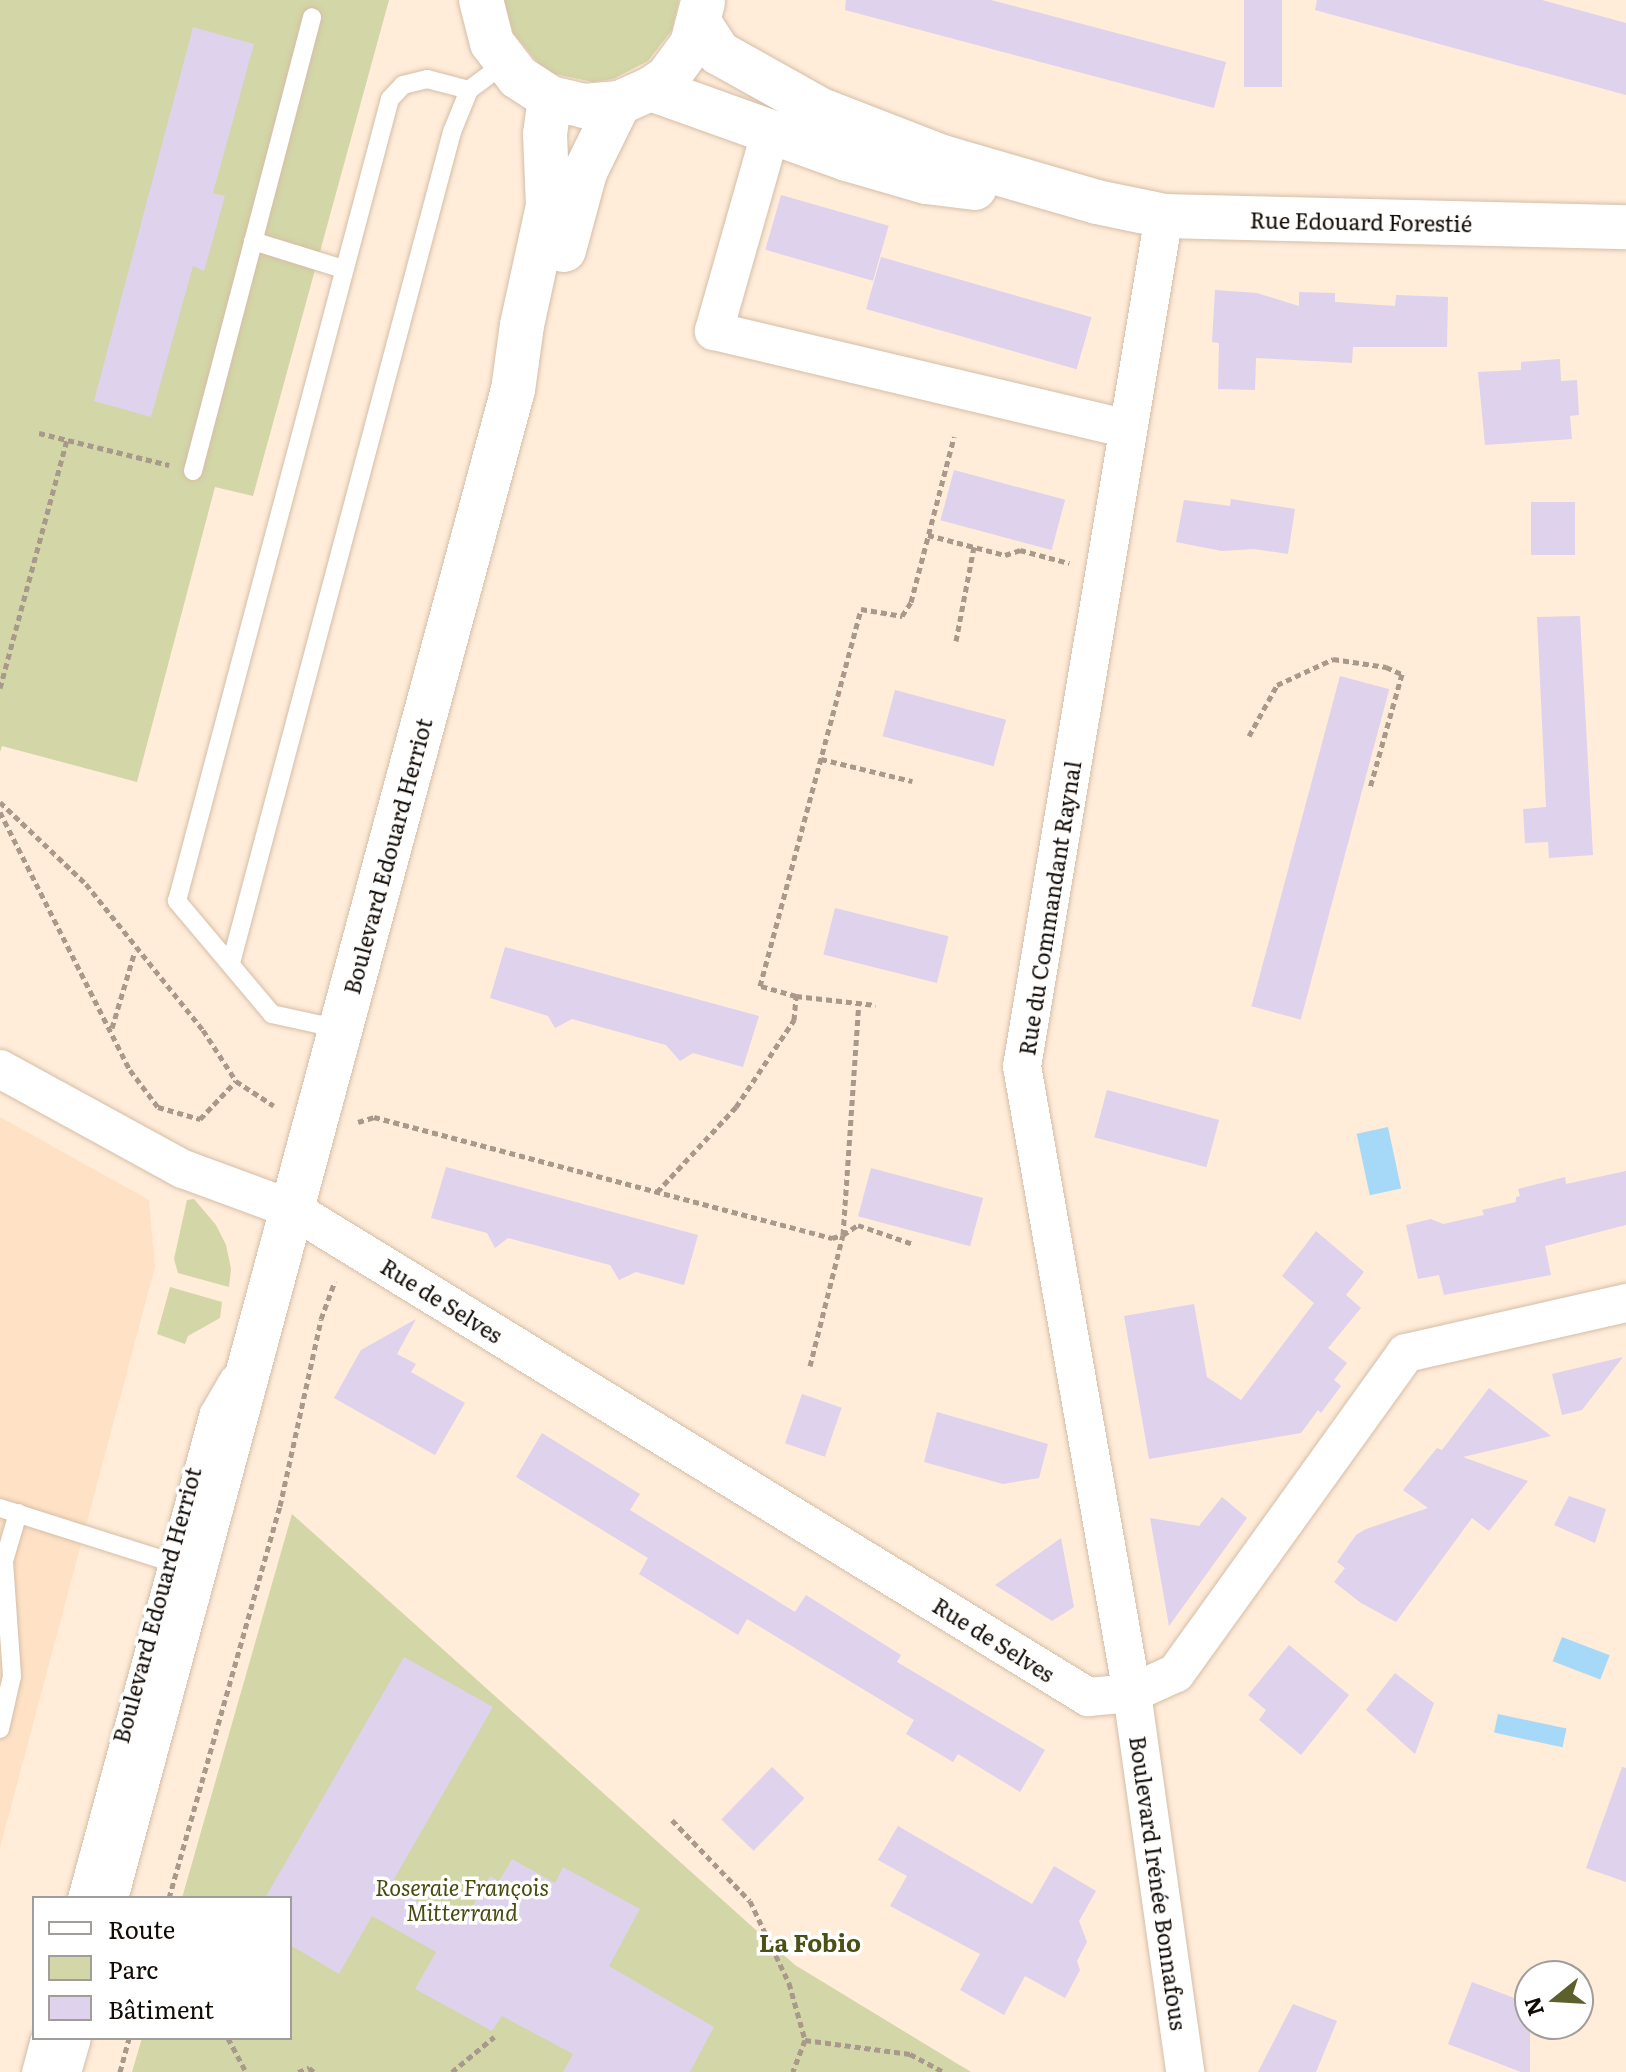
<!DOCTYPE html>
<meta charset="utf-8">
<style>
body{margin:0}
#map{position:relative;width:1626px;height:2072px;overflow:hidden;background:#ffecd9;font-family:Literata,serif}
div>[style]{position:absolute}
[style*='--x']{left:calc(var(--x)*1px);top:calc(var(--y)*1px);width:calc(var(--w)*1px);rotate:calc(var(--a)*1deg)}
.built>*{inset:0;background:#ffe2c5}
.green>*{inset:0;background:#d3d6a6}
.water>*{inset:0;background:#a5d9f7;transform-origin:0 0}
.building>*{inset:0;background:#ded2ed;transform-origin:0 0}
.path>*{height:5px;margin-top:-2.5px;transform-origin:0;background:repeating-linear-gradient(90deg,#a8998b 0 6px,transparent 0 10px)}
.roads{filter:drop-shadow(0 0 2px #d5bea8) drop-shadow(0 0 2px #d5bea8)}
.lane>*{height:18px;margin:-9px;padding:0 9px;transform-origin:9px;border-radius:9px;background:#fff}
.street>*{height:38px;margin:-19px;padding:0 19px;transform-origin:19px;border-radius:19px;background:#fff}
.secondary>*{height:44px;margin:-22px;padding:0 22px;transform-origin:22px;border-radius:22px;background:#fff}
span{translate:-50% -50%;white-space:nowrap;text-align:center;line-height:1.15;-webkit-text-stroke:7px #fff;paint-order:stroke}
.street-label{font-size:22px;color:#130b05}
.park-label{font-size:22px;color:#494a0e;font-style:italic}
.neighbourhood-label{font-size:24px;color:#4c5014;font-weight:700}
.legend{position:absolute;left:32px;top:1896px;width:260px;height:144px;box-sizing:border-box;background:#fff;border:2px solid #a19d9b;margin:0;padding:10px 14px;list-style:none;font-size:24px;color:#130b05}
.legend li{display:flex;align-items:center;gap:16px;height:40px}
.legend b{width:40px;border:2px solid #a19d9b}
.north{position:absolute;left:1514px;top:1960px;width:80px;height:80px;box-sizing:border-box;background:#fff;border:2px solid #a19d9b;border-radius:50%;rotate:252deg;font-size:22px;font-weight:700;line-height:32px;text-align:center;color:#130b05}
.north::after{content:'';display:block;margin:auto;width:28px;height:36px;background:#5c602d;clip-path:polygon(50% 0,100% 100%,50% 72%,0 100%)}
</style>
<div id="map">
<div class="built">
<div style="clip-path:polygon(0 1117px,149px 1200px,155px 1267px,0 1848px)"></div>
</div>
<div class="green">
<div style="clip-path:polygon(0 0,389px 0,253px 496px,215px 487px,137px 782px,2px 746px,0 752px)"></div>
<div style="clip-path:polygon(504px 0,679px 0,672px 30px,648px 61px,613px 79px,593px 82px,555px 74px,538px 63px,513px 33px)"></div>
<div style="clip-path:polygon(194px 1199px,216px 1225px,226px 1245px,231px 1269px,229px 1287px,178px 1273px,174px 1259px,187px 1200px)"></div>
<div style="clip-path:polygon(170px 1287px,222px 1302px,220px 1318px,188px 1336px,185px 1344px,157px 1334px)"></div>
<div style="clip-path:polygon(292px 1514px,795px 1965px,971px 2072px,132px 2072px,142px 2038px,290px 2038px,290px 1898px,182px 1898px)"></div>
</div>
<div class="water">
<div style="left:1388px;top:1127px;width:63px;height:32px;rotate:78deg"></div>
<div style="left:1562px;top:1637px;width:51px;height:26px;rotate:21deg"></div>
<div style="left:1498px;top:1714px;width:70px;height:19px;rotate:12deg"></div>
</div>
<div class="building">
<div style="clip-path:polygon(846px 0,991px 0,1226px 62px,1214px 108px,845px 10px)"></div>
<div style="left:1244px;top:0;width:38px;height:87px"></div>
<div style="clip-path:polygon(1317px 0,1542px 0,1626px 23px,1626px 95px,1315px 10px)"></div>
<div style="clip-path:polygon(193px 27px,254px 44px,213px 193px,225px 196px,204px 271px,193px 266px,151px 417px,94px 401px)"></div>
<div style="left:781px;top:195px;width:112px;height:57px;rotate:16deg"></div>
<div style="left:881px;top:257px;width:219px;height:54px;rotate:16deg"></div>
<div style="clip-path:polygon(1215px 290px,1257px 293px,1299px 306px,1299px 292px,1335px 293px,1335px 302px,1395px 306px,1396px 295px,1448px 297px,1447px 347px,1353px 347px,1352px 363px,1256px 358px,1255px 390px,1218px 389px,1219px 343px,1212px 342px)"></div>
<div style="clip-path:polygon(1560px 359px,1561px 381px,1577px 380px,1579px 415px,1570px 416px,1572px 439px,1485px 445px,1478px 372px,1521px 370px,1521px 362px)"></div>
<div style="left:954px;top:470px;width:115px;height:52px;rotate:15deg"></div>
<div style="clip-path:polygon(1231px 499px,1295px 509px,1288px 554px,1254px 549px,1222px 551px,1176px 542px,1184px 500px,1230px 506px)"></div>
<div style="left:1531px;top:502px;width:44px;height:53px"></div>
<div style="clip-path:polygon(1580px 616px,1593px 855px,1549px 858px,1548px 842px,1525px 843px,1523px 809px,1546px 807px,1537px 617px)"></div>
<div style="left:1340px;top:676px;width:51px;height:342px;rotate:15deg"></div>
<div style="left:895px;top:690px;width:115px;height:48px;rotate:15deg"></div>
<div style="left:835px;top:908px;width:117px;height:48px;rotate:14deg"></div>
<div style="clip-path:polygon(505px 947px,759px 1016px,743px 1067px,693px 1053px,680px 1061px,666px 1045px,572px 1019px,555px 1028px,548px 1016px,490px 998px)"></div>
<div style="left:1107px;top:1090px;width:116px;height:49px;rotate:15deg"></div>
<div style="clip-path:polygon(446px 1167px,698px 1235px,684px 1285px,636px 1272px,619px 1280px,610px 1265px,508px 1238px,495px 1248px,487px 1233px,431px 1218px)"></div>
<div style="left:871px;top:1168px;width:116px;height:50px;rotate:15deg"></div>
<div style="clip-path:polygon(1626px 1171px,1626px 1225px,1545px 1246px,1551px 1275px,1444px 1295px,1439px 1275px,1418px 1279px,1406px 1225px,1431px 1219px,1443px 1224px,1484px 1215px,1482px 1210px,1516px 1202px,1516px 1197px,1520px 1196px,1518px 1189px,1565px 1177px,1566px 1184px)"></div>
<div style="clip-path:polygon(1316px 1231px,1364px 1272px,1346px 1295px,1361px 1308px,1328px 1348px,1347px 1363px,1334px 1380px,1341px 1386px,1321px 1413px,1318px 1410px,1301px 1433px,1149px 1459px,1124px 1316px,1194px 1304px,1207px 1377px,1241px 1400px,1314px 1303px,1282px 1276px)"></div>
<div style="clip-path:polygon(416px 1319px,397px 1354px,416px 1364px,411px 1372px,465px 1403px,435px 1455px,334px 1398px,361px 1350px)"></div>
<div style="clip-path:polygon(1623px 1357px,1582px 1410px,1562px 1415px,1552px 1374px)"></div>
<div style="clip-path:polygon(1489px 1388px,1551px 1436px,1463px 1457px,1528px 1481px,1489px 1531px,1472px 1518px,1396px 1622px,1361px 1603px,1334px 1582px,1345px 1568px,1337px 1562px,1356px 1535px,1366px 1529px,1428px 1508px,1403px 1490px,1437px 1448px,1442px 1450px)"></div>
<div style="left:802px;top:1394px;width:42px;height:52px;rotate:19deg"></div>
<div style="clip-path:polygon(937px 1412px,1048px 1444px,1039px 1478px,1003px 1484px,924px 1462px)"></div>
<div style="clip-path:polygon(542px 1433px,640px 1494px,630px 1510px,795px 1612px,806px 1595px,901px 1655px,897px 1662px,1045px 1750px,1020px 1792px,958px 1754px,953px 1762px,906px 1734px,914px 1720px,747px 1619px,738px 1635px,639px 1574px,648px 1558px,516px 1477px)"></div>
<div style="clip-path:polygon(1569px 1496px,1606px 1509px,1595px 1543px,1554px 1525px)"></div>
<div style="clip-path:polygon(1222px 1497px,1247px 1518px,1169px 1626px,1150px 1518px,1199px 1526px)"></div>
<div style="clip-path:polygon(1061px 1538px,1074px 1607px,1052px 1621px,995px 1585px)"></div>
<div style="clip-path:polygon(1289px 1645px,1349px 1695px,1301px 1755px,1259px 1720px,1266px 1710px,1248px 1695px)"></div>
<div style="clip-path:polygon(404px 1657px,493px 1707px,390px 1886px,453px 1922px,455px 1918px,463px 1923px,490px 1876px,499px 1881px,512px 1859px,555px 1883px,563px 1867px,640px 1909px,609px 1966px,714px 2027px,690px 2072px,563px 2072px,573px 2054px,502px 2016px,492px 2031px,415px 1989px,436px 1952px,372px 1916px,339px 1974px,290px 1945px,290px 1898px,265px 1898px)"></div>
<div style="clip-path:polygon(1395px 1673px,1434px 1703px,1415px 1754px,1366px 1710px)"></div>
<div style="left:772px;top:1767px;width:45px;height:73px;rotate:44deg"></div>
<div style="clip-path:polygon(1622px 1767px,1626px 1768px,1626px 1882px,1586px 1868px)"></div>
<div style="clip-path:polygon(898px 1826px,1032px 1904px,1054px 1866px,1096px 1891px,1079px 1921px,1087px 1942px,1077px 1961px,1080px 1970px,1065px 1998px,1025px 1976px,1004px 2015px,960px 1990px,980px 1954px,890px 1906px,907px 1876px,878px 1860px)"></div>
<div style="clip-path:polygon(1472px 1982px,1530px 2004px,1530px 2072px,1521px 2072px,1448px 2044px)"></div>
<div style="clip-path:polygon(1293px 2004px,1337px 2021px,1316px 2072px,1258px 2072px)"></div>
</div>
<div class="path">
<div style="--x:39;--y:433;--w:134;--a:13.8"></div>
<div style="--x:928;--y:535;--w:80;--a:14.6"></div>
<div style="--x:1005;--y:555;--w:16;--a:-18"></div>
<div style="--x:1020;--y:550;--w:51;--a:14.9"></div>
<div style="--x:956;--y:641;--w:96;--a:-79.2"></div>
<div style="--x:0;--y:688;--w:258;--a:-74.9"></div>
<div style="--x:1249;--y:736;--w:58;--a:-61.2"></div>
<div style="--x:1277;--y:685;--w:62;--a:-24.9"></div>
<div style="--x:1333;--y:659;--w:54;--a:8.6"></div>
<div style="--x:1386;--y:667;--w:17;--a:24"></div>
<div style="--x:1402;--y:674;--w:118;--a:105.7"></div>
<div style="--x:821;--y:759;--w:94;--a:13.6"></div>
<div style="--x:0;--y:802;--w:119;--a:43.6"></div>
<div style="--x:86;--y:884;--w:187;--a:51.3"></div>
<div style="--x:203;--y:1030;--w:61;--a:57.1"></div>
<div style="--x:236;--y:1081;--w:45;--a:33.3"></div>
<div style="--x:0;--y:812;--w:289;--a:63.3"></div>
<div style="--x:130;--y:1070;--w:46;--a:52.9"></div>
<div style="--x:158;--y:1107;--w:44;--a:15.9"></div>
<div style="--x:200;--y:1119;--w:52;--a:-46.5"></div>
<div style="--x:796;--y:996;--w:80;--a:6.5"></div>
<div style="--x:112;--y:1028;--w:80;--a:-73.4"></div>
<div style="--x:358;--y:1122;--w:17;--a:-17"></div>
<div style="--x:374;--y:1117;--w:474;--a:14.8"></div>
<div style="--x:832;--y:1238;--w:11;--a:-15"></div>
<div style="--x:843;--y:1235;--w:233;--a:-86.1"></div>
<div style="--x:657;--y:1192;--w:116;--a:-47.1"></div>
<div style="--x:736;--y:1107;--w:105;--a:-56.3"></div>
<div style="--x:794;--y:1020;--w:24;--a:-85"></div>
<div style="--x:796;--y:996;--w:37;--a:-164"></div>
<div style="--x:760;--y:986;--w:390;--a:-75"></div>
<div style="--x:861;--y:609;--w:42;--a:9.7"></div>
<div style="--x:902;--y:616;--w:17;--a:-57"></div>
<div style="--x:911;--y:602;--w:171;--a:-75.4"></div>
<div style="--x:810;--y:1366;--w:135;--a:-75.9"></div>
<div style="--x:843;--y:1235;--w:18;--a:-34"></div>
<div style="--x:858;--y:1225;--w:58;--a:19.1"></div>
<div style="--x:672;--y:1820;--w:112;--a:46.1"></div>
<div style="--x:750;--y:1901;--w:91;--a:64.6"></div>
<div style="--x:789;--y:1983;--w:59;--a:74.3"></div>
<div style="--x:805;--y:2040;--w:34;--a:111"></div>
<div style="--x:169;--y:1898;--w:407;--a:-74.2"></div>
<div style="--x:280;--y:1506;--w:191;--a:-77.6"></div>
<div style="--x:321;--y:1319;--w:40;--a:-69.8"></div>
<div style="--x:228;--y:2038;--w:38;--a:62"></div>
<div style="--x:805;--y:2040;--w:106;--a:7.6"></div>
<div style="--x:910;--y:2054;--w:38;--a:28"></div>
<div style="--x:120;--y:2072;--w:35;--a:-75"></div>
<div style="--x:298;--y:2072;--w:12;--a:-20"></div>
<div style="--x:309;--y:2068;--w:6;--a:39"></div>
<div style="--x:452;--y:2072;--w:55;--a:-39.8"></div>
</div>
<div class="roads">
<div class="lane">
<div style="--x:253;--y:241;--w:94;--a:17.3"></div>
<div style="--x:193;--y:471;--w:469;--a:-75.3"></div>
<div style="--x:231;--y:963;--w:860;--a:-75.11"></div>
<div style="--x:452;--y:132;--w:45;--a:-68"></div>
<div style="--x:469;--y:90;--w:45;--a:-36.9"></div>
<div style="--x:340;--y:1029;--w:70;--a:-167.6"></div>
<div style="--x:272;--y:1014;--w:148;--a:-130.1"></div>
<div style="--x:177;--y:901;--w:830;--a:-75.13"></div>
<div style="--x:390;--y:99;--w:19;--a:-47"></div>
<div style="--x:403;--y:85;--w:25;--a:-14"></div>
<div style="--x:427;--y:79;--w:43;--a:14.7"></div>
<div style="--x:0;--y:1508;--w:186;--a:17.6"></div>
<div style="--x:0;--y:1729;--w:54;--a:-77.2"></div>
<div style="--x:12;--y:1676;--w:115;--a:-94"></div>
<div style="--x:4;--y:1561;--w:50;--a:-73.7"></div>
<div style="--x:77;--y:1898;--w:504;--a:-74.8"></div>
<div style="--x:209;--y:1412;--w:42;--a:-59.7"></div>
<div style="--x:31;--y:2072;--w:35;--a:-75"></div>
</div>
<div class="street">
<div style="--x:770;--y:134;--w:205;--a:105.9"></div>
<div style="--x:714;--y:331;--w:425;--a:13.3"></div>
<div style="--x:1164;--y:216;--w:862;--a:99.48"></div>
<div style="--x:1022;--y:1066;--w:637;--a:80.05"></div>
<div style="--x:1132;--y:1693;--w:383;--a:82"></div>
<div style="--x:0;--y:1069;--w:209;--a:28.7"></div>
<div style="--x:183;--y:1169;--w:116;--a:20.2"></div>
<div style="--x:292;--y:1209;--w:934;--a:31.51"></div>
<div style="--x:1088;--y:1697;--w:44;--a:-5.2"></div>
<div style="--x:1132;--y:1693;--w:48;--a:-24.4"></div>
<div style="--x:1176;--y:1673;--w:394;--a:-54.3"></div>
<div style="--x:1406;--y:1353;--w:226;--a:-12.8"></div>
</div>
<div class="secondary">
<div style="--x:481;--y:0;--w:44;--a:75.7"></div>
<div style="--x:492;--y:43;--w:43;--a:52.6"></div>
<div style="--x:518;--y:77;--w:38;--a:33"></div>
<div style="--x:550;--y:98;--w:35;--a:13"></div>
<div style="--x:584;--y:106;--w:35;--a:-5"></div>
<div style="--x:619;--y:103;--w:35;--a:-24"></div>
<div style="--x:651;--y:89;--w:21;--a:-35"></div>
<div style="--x:668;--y:77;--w:41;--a:-54"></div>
<div style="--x:692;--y:44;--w:43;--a:-75.3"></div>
<div style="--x:700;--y:24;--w:35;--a:57"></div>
<div style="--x:719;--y:53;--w:117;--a:29.2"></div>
<div style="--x:821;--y:110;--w:130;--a:21.2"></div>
<div style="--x:942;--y:157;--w:161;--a:16.2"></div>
<div style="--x:1097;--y:202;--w:68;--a:11.8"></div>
<div style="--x:1164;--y:216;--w:462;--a:1.4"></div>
<div style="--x:651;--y:89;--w:208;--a:19.7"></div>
<div style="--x:847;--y:159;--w:82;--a:16.2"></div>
<div style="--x:926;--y:182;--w:49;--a:7"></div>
<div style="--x:564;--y:250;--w:81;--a:-74.9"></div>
<div style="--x:585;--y:172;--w:77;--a:-63.8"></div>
<div style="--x:106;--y:1898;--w:1562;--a:-74.9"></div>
<div style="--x:513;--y:390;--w:66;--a:-82.1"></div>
<div style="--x:522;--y:325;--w:122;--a:-77.7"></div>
<div style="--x:548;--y:206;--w:72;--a:-92.4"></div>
<div style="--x:545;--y:134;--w:36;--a:-82"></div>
<div style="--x:59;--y:2072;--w:35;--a:-74"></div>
</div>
</div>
<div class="street-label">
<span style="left:1361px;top:221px;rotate:1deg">Rue Edouard Forestié</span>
<span style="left:387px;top:856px;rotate:-75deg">Boulevard Edouard Herriot</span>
<span style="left:1049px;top:908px;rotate:-81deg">Rue du Commandant Raynal</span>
<span style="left:442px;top:1300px;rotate:32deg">Rue de Selves</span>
<span style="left:156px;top:1605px;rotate:-75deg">Boulevard Edouard Herriot</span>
<span style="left:994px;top:1639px;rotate:32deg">Rue de Selves</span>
<span style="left:1159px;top:1883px;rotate:82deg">Boulevard Irénée Bonnafous</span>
</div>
<div class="park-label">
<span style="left:462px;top:1899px">Roseraie François<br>Mitterrand</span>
</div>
<div class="neighbourhood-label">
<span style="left:810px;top:1942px">La Fobio</span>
</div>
<ul class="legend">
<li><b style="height:10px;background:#fff"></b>Route</li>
<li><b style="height:22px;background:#d3d6a6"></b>Parc</li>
<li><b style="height:22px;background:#ded2ed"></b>Bâtiment</li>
</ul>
<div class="north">N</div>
</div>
